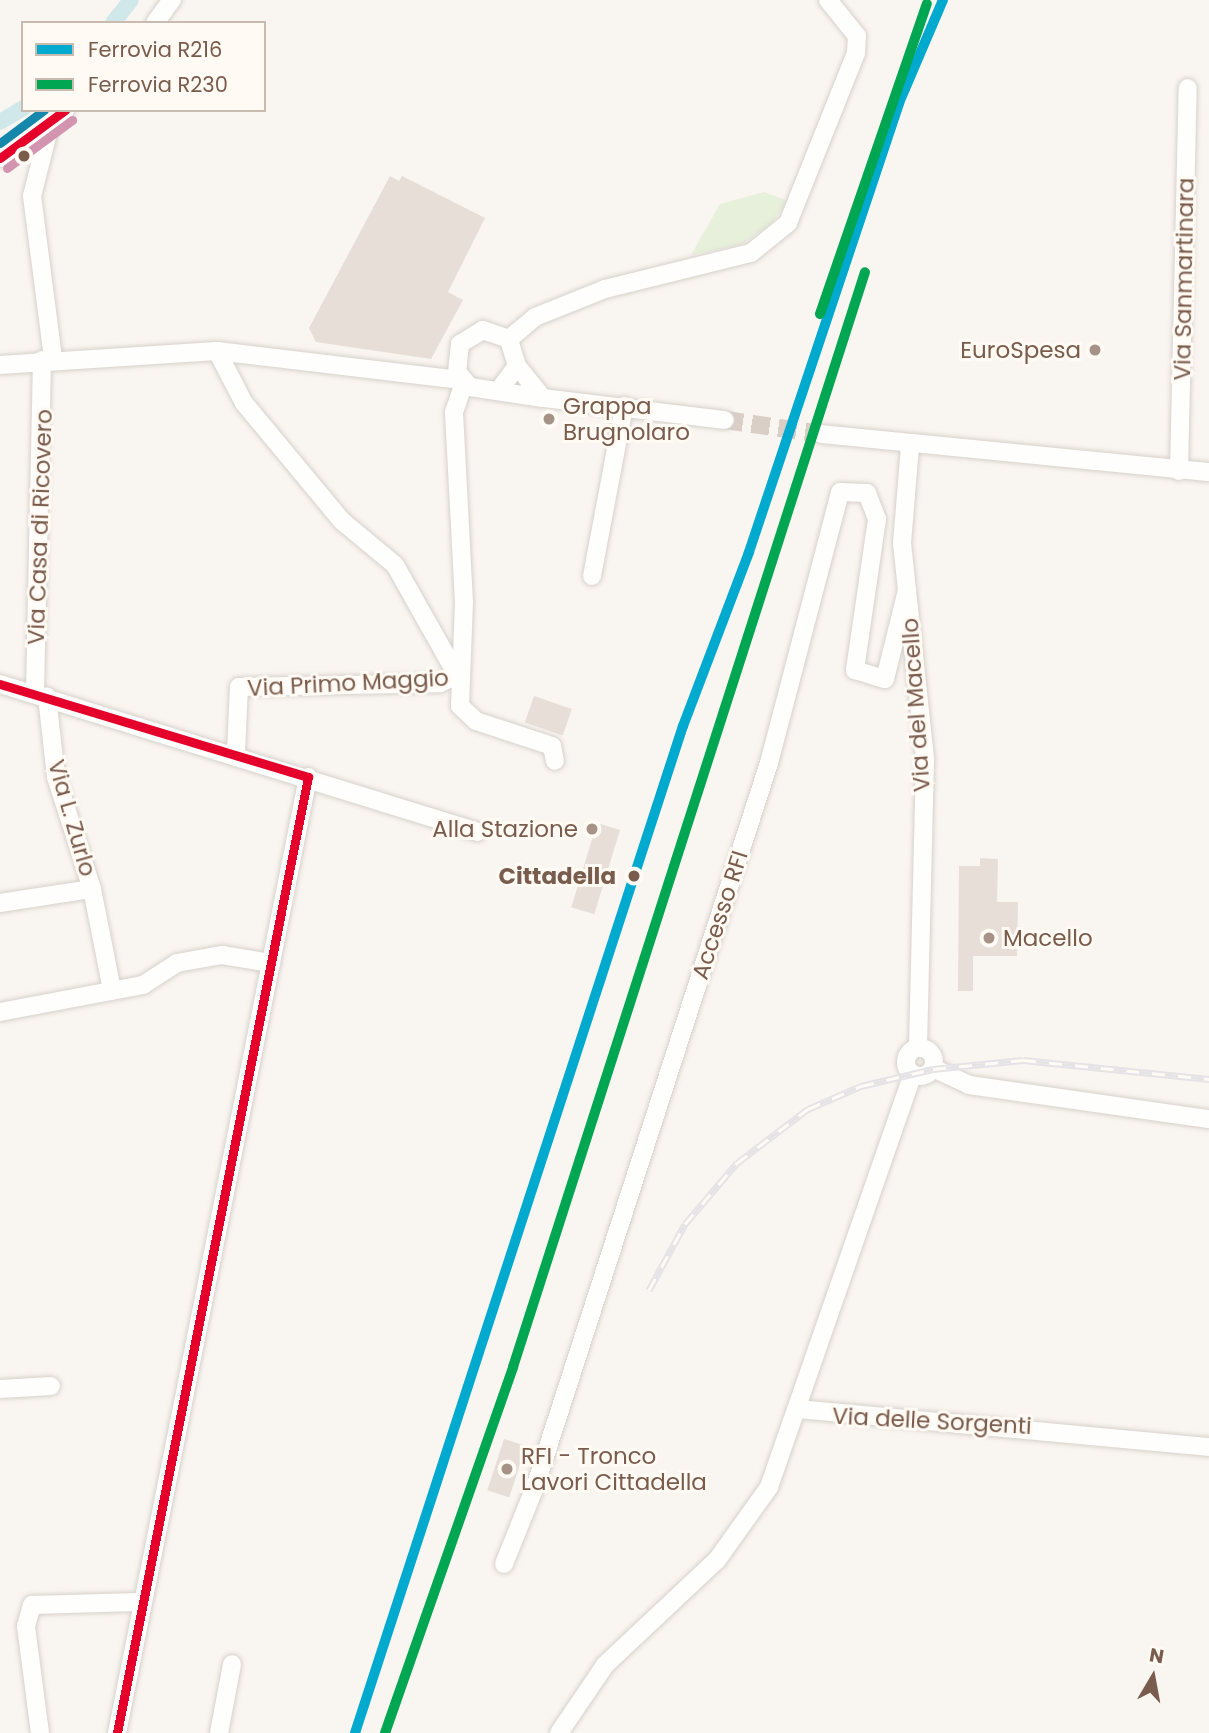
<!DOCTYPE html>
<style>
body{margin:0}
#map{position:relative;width:1209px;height:1733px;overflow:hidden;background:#f9f5f0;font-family:Poppins,sans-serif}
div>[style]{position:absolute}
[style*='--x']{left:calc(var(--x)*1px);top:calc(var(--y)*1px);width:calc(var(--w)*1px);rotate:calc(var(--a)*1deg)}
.green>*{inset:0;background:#e7f0db}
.canal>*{height:16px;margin:-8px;padding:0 8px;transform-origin:8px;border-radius:8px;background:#d0e8ea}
.building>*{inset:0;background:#e6ded7;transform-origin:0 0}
.minor-tunnel>*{height:18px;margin-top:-9px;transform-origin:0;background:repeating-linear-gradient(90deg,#d9cfc7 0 18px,transparent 0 27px)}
.roads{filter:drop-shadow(0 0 2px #d7d1cb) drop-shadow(0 0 2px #d7d1cb)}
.minor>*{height:18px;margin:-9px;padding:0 9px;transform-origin:9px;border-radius:9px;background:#fefefd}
.minor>.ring{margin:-9px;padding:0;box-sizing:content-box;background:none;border:18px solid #fefefd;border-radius:50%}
.rail>*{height:7px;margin-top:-3.5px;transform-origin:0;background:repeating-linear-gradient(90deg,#fffaf3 0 13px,#e6e3e7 0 26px);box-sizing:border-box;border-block:2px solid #e6e3e7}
.bus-1>*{height:9px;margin:-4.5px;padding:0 4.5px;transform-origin:4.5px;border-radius:4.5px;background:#e4002b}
.bus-2>*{height:9px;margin:-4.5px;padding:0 4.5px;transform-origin:4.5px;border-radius:4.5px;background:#d394af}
.bus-3>*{height:9px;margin:-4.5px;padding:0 4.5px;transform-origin:4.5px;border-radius:4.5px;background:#1587aa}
.rail-1>*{height:10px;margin:-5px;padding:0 5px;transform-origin:5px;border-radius:5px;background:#00a9ce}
.rail-2>*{height:10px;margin:-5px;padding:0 5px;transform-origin:5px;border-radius:5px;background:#00a651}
.dots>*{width:19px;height:19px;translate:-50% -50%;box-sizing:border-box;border:4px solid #fffaf3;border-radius:50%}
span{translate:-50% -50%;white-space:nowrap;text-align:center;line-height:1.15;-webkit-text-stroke:6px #fffaf3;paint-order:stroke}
.street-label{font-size:23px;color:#7a5c4d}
.poi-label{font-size:23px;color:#7a5c4d}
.right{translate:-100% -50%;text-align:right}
.left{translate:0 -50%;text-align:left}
.stop-label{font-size:23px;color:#7a5c4d;font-weight:700}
.legend{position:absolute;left:21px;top:21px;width:245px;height:91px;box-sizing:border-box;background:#fffaf3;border:2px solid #cabbb1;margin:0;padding:9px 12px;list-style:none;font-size:21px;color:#7a5c4d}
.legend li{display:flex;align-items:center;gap:14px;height:35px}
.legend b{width:35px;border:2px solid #cabbb1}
.north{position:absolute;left:1118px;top:1642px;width:70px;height:70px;-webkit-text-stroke:5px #fffaf3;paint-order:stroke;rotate:10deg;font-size:19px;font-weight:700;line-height:28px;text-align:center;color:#7a5c4d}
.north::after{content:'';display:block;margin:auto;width:24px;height:32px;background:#7a5c4d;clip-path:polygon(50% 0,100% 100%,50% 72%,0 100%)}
</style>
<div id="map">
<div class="green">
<div style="clip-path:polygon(764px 192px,788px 201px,771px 224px,742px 244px,691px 255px,720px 204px)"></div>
</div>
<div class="canal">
<div style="--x:113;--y:23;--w:29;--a:-52"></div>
<div style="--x:0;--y:122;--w:27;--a:-31"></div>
</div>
<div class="building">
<div style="clip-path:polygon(390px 176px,399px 181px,402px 176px,485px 218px,448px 292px,463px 300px,431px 359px,316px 342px,309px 328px)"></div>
<div style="left:534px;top:696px;width:40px;height:28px;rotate:19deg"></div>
<div style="left:597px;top:823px;width:24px;height:88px;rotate:17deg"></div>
<div style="clip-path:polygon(980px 858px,998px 859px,997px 902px,1018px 902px,1017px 956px,973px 956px,973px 991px,958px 991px,959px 866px,980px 866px)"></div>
<div style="left:504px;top:1439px;width:23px;height:54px;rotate:18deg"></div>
</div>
<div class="minor-tunnel">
<div style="--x:725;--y:420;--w:97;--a:8.3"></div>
</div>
<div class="roads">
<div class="minor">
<div style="--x:155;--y:23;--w:29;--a:-54"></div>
<div style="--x:50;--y:125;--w:73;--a:104.2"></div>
<div style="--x:32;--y:196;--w:163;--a:82.6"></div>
<div style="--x:0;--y:158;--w:81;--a:-36.4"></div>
<div style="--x:509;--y:339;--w:34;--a:-40"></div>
<div style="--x:535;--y:317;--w:75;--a:-21.8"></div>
<div style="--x:605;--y:289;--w:150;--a:-13.9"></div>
<div style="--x:751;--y:253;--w:48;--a:-39"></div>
<div style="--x:788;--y:223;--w:183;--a:-68.2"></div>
<div style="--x:856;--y:53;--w:17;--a:-87"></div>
<div style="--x:857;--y:36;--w:46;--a:-128.9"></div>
<div style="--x:217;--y:351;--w:59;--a:62.6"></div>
<div style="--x:244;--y:403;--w:153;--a:50.3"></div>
<div style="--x:342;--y:521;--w:69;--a:39.7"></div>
<div style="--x:395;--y:565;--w:126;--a:60.6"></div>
<div style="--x:0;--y:365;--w:217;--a:-3.7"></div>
<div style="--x:217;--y:351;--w:246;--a:6.8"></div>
<div style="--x:464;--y:383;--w:31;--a:109"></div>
<div style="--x:454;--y:412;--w:190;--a:87"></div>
<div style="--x:464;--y:602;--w:104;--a:92.2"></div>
<div style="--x:460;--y:706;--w:22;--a:43"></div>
<div style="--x:476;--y:721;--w:80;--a:18.2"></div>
<div style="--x:552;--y:746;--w:15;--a:79"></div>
<div style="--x:499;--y:390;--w:30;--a:-53"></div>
<div style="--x:517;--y:366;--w:28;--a:-107"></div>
<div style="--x:509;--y:339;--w:28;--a:-161"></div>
<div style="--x:483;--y:330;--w:27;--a:149"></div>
<div style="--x:460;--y:344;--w:28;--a:96"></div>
<div style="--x:457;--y:372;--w:20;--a:49"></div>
<div style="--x:470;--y:387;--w:74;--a:8.6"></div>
<div style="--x:543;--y:398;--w:41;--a:-129.1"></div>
<div style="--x:543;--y:398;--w:183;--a:6.9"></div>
<div style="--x:821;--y:434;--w:390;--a:5.6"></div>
<div style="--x:910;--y:446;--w:97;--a:94.7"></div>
<div style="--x:902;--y:543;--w:218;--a:83.9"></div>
<div style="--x:925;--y:760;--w:288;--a:91.4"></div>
<div style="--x:1179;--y:471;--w:383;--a:-88.7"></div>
<div style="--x:592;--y:576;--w:173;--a:-79.3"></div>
<div style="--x:0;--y:684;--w:500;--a:17.2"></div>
<div style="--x:35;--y:693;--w:333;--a:-88.8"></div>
<div style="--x:236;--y:752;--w:65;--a:-87.4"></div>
<div style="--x:239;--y:687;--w:201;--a:-1.1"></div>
<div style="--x:440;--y:683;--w:19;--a:-25"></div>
<div style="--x:92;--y:889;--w:103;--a:78.8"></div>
<div style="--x:0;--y:903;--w:93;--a:-8.7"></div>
<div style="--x:92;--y:889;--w:118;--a:-107.8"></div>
<div style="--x:56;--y:777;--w:81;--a:-96.4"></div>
<div style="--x:0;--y:1012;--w:146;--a:-10.7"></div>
<div style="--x:143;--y:985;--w:40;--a:-32.9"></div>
<div style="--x:177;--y:963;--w:46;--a:-10.1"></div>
<div style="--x:222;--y:955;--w:50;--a:9.3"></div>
<div class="ring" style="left:906px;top:1048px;width:10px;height:10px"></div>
<div style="--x:933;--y:1068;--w:40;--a:25"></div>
<div style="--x:969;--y:1085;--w:242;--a:8.1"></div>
<div style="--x:0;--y:1389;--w:51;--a:-3.4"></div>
<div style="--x:799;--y:1409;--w:412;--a:5.3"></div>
<div style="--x:504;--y:1564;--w:83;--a:-68.1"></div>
<div style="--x:535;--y:1487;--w:761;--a:-72.09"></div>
<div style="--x:769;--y:763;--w:280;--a:-75.3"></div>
<div style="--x:840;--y:492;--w:27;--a:2"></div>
<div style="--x:867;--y:493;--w:28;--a:69"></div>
<div style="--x:877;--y:519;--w:153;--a:98.3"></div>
<div style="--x:855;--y:670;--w:31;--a:17"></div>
<div style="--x:885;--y:679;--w:92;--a:-76.1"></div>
<div style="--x:40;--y:1733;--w:108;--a:-97.5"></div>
<div style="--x:26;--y:1626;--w:22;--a:-74"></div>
<div style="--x:32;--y:1605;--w:106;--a:-1.6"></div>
<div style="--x:117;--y:1733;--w:975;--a:-78.7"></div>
<div style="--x:219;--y:1733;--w:70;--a:-79.3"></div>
<div style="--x:559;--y:1733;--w:82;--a:-55.9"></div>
<div style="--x:605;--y:1665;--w:154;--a:-43.2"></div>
<div style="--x:717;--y:1560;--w:90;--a:-54.5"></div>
<div style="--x:769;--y:1487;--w:437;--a:-70.8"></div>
</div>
</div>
<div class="rail">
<div style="--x:649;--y:1290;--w:75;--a:-61.4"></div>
<div style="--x:685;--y:1224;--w:80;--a:-49.6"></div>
<div style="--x:737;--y:1163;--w:89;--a:-37.3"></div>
<div style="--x:808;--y:1109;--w:58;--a:-23.5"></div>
<div style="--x:861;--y:1086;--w:74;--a:-13.3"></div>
<div style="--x:933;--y:1069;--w:90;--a:-5.7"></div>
<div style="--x:1023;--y:1060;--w:187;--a:5.8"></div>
</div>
<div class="bus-1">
<div style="--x:0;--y:158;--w:81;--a:-36.4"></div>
<div style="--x:0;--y:684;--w:322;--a:16.8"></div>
<div style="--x:308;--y:777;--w:975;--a:101.3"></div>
</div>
<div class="bus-2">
<div style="--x:7;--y:168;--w:81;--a:-36.4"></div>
</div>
<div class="bus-3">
<div style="--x:0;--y:143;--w:55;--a:-36.9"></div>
</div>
<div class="rail-1">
<div style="--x:355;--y:1733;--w:1059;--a:-71.96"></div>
<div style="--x:683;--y:726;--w:186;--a:-69.2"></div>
<div style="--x:749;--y:552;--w:473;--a:-71.5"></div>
<div style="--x:899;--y:103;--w:112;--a:-66.9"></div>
</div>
<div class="rail-2">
<div style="--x:820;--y:314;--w:328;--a:-71"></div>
<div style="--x:385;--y:1733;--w:388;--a:-70.7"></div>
<div style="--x:513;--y:1367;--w:1150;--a:-72.18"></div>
</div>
<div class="dots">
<div style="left:24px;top:156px;background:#7a5c4d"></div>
<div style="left:1095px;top:350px;background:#a69286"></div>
<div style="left:549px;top:419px;background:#a69286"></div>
<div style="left:592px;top:829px;background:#a69286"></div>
<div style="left:634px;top:876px;background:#7a5c4d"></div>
<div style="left:989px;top:938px;background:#a69286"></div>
<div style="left:507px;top:1469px;background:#a69286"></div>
</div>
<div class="street-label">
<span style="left:1184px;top:279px;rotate:-89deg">Via Sanmartinara</span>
<span style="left:40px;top:527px;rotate:-88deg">Via Casa di Ricovero</span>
<span style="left:348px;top:683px;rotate:-3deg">Via Primo Maggio</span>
<span style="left:916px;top:705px;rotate:-94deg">Via del Macello</span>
<span style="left:72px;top:818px;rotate:74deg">Via L. Zurlo</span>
<span style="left:720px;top:915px;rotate:-72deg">Accesso RFI</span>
<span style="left:932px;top:1421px;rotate:3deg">Via delle Sorgenti</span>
</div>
<div class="poi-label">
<span class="right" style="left:1081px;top:350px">EuroSpesa</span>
<span class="left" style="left:563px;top:419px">Grappa<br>Brugnolaro</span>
<span class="right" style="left:578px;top:829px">Alla Stazione</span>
<span class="left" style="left:1003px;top:938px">Macello</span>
<span class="left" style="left:521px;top:1469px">RFI - Tronco<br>Lavori Cittadella</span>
</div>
<div class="stop-label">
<span class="right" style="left:616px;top:876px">Cittadella</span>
</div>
<ul class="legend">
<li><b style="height:9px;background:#00a9ce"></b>Ferrovia R216</li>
<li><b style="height:9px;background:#00a651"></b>Ferrovia R230</li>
</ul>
<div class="north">N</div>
</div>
